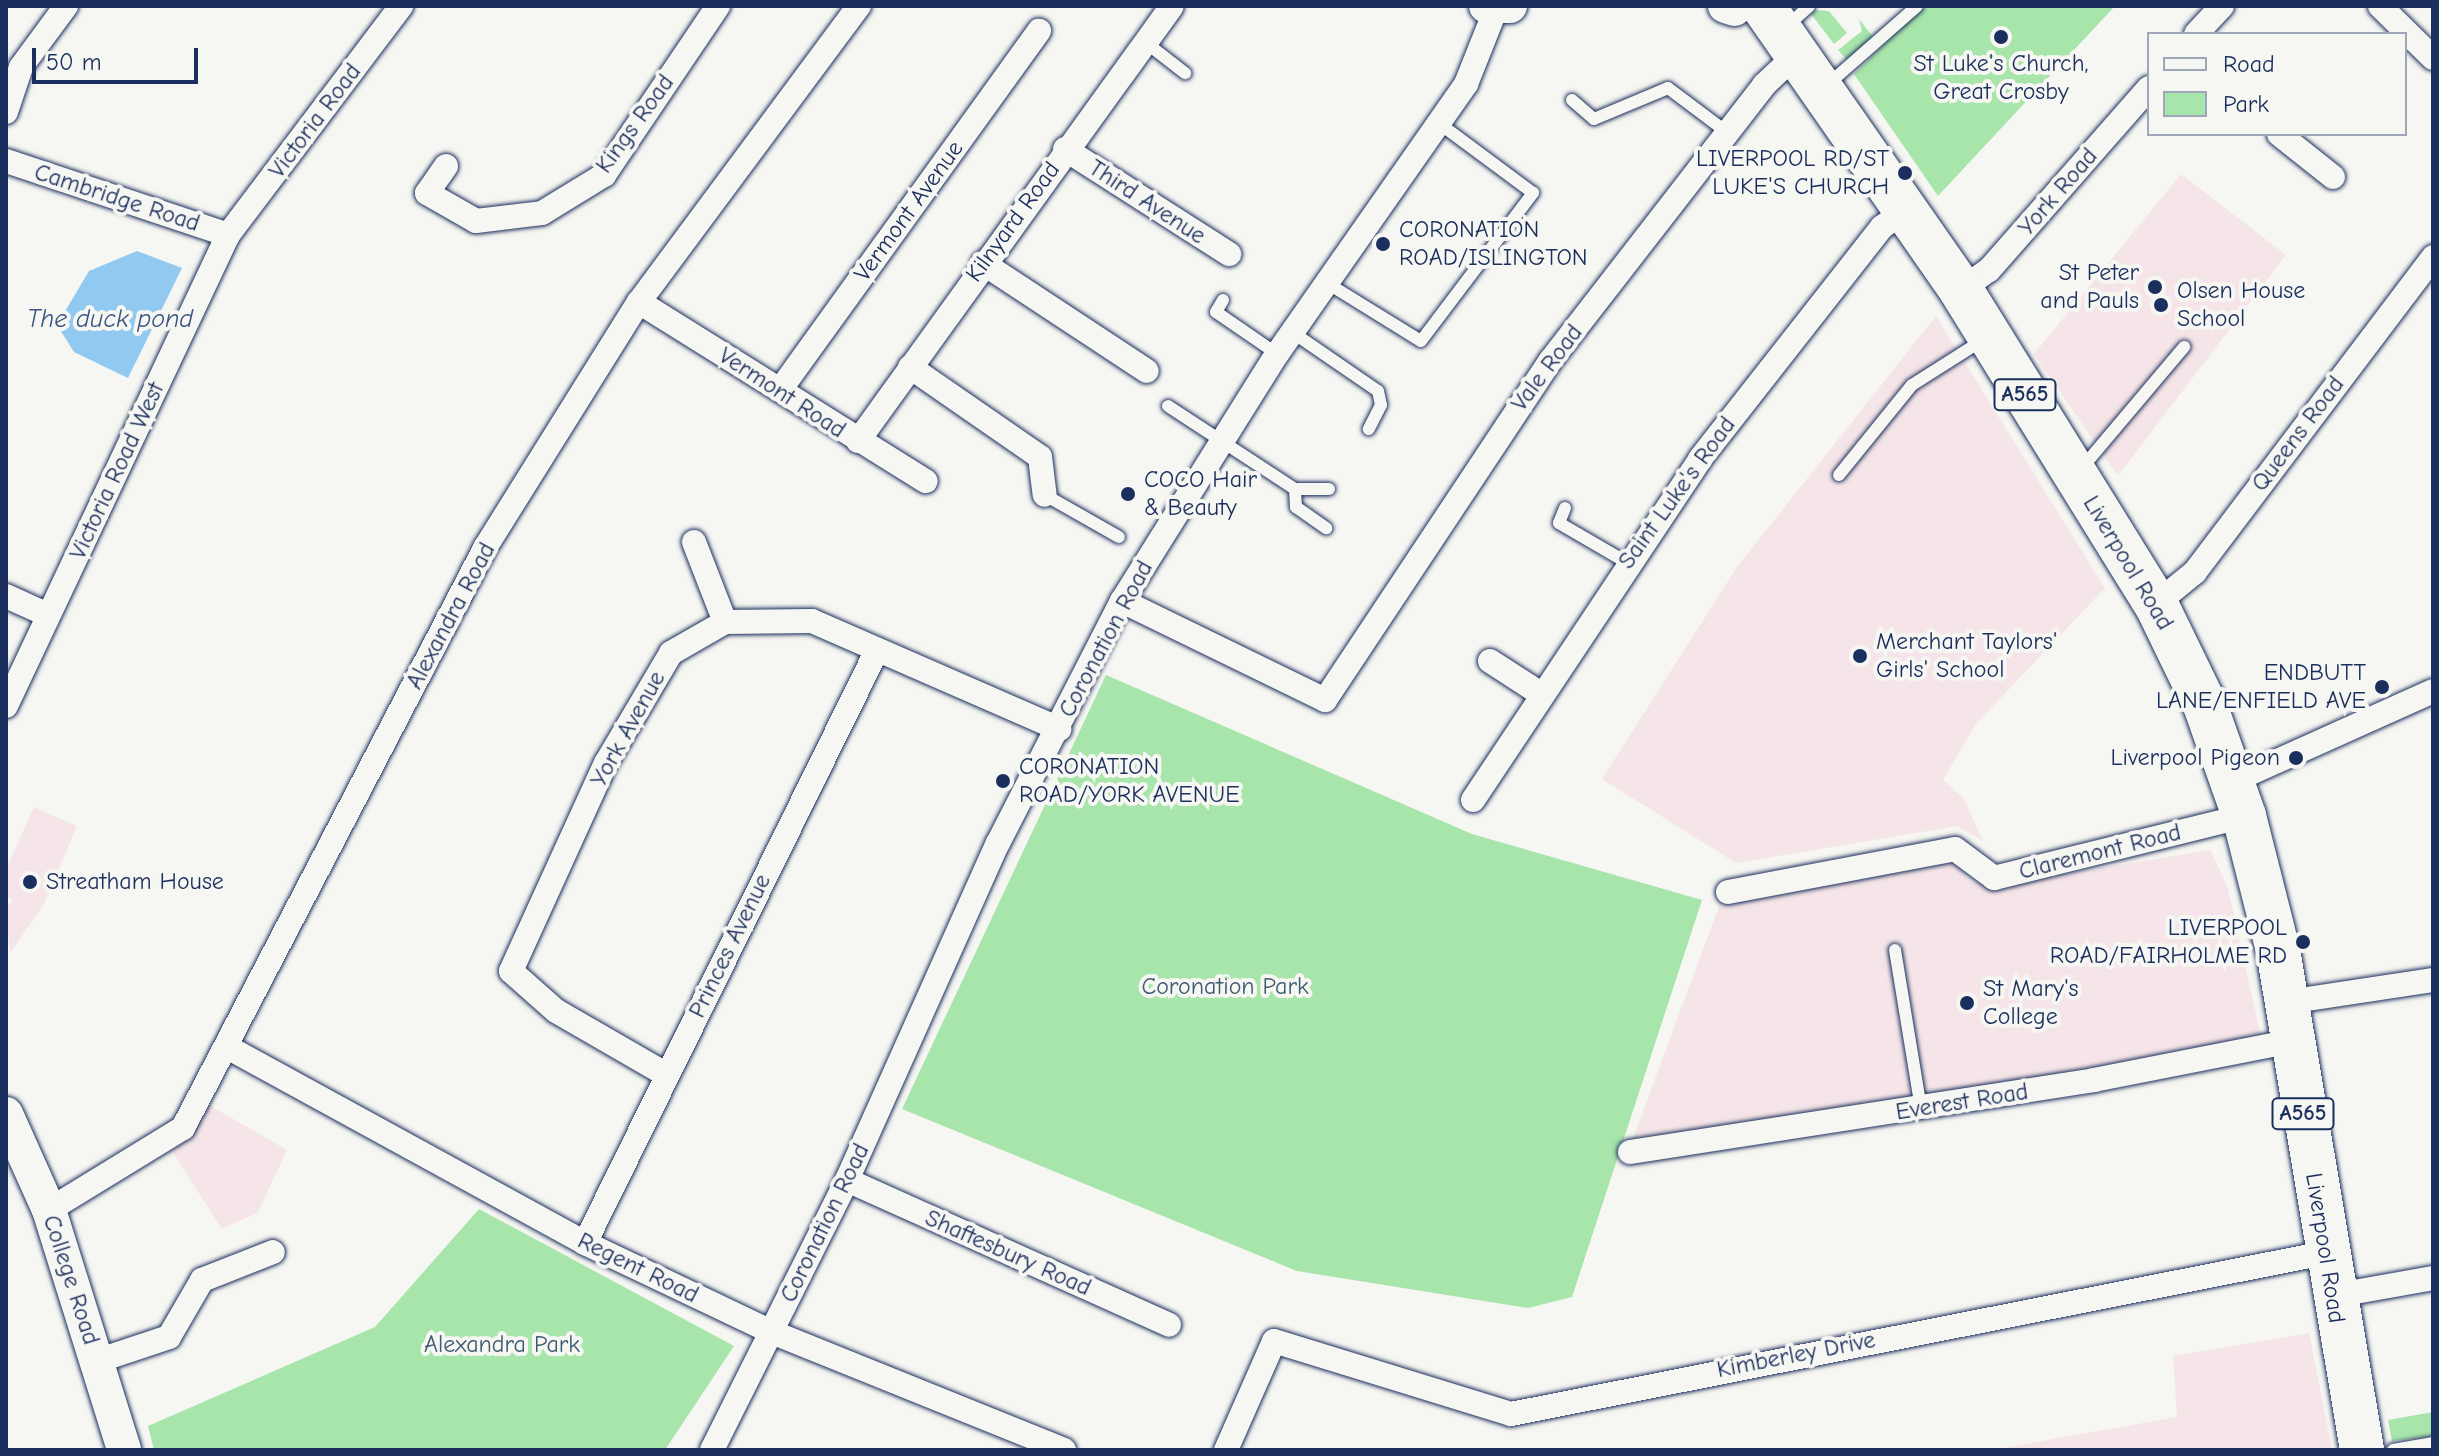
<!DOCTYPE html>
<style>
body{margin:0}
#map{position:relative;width:2439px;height:1456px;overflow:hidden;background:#f6f6f2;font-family:"Comic Neue",sans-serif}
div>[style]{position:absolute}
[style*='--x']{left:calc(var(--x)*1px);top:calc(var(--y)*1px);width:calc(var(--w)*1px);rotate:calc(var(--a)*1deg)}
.built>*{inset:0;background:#f6e5e8}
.green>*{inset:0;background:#a8e5ab}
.water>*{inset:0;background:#92c9f1}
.roads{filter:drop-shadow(0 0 2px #1b2f5e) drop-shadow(0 0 2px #1b2f5e)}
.lane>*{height:12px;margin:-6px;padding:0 6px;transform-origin:6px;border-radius:6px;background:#f6f6f2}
.street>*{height:24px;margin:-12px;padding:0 12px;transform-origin:12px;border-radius:12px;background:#f6f6f2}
.secondary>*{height:34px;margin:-17px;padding:0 17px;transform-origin:17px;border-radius:17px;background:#f6f6f2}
.highway>*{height:44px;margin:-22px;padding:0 22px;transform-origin:22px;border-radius:22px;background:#f6f6f2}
.dots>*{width:22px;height:22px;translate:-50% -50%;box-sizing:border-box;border:4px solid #f6f6f2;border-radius:50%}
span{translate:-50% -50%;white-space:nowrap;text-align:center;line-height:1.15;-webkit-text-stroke:8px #f6f6f2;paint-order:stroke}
.shield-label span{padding:2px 6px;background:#f6f6f2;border:2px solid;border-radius:6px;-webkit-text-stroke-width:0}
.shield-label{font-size:22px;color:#1b2f5e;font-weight:700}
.poi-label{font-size:24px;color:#1b2f5e}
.right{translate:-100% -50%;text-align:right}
.left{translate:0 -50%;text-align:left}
.street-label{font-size:24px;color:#1b2f5e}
.park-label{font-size:24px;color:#3e5c71}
.water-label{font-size:26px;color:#395683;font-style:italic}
.frame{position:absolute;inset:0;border:8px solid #1b2f5e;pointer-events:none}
.legend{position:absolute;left:2147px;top:32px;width:260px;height:104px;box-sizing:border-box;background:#f6f6f2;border:2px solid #9ea6b7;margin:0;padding:10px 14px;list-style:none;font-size:24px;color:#1b2f5e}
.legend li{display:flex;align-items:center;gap:16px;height:40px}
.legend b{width:40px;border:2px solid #9ea6b7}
.scale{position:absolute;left:32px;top:48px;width:166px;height:36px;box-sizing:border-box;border:4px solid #1b2f5e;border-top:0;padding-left:10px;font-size:24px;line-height:28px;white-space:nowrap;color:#1b2f5e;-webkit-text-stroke:6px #f6f6f2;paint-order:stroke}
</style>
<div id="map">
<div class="built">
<div style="clip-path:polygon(2181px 174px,2286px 255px,2118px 476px,2034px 354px)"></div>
<div style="clip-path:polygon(1936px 316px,2105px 588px,1975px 725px,1943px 780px,1964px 799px,1983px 841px,1957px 826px,1736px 863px,1602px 779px,1737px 567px)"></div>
<div style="clip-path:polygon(34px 807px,77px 826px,44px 904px,10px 953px,6px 908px,13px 900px,6px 895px,6px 869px)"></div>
<div style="clip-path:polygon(2210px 850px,2227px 885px,2261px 1036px,2113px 1069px,1632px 1141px,1721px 901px,1955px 861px,1969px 881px,1991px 886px)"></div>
<div style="clip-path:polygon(202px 1101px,287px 1150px,258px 1212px,222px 1229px,168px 1145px)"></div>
<div style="clip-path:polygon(2309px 1333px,2332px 1450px,1992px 1450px,2177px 1417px,2173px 1356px)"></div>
</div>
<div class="green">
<div style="clip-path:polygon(1923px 6px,2115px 6px,1938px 196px,1854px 74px)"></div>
<div style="clip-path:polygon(1815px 10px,1829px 11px,1847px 33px,1834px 44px,1811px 14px)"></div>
<div style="clip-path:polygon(1859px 19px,1874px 38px,1847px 60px,1838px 50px,1862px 31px)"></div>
<div style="clip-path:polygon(1106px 675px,1472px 834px,1702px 900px,1572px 1297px,1528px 1308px,1297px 1271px,902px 1109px)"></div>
<div style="clip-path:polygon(479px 1209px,734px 1346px,665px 1450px,154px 1450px,148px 1426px,375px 1327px)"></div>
<div style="clip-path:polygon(2433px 1412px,2433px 1436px,2392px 1441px,2388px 1420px)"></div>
</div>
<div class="water">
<div style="clip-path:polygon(137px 251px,182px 268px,128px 378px,74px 352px,57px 325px,89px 271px)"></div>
</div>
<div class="roads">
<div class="lane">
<div style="--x:1786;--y:27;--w:31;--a:-42"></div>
<div style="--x:1145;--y:42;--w:51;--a:37.8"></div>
<div style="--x:1826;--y:86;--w:121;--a:-41.3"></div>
<div style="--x:1572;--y:100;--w:29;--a:41"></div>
<div style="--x:1594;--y:119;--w:80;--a:-22.7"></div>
<div style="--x:1668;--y:88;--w:75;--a:36.9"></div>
<div style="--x:1327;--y:283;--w:110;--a:31.7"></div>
<div style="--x:1421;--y:341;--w:186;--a:-52.9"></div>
<div style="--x:1533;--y:193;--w:116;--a:-143.4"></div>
<div style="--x:1223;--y:300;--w:14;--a:120"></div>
<div style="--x:1216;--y:312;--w:74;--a:34.5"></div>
<div style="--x:1292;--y:332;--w:104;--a:34.5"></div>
<div style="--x:1378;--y:391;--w:14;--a:78"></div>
<div style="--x:1381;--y:405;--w:27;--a:117"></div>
<div style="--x:1168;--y:406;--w:152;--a:33.2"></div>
<div style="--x:1295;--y:489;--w:18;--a:87"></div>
<div style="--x:1296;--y:507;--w:37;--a:35"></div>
<div style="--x:2081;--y:469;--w:160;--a:-49.8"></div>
<div style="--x:1839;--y:475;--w:116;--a:-51"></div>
<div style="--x:1912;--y:385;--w:84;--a:-32.4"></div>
<div style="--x:1295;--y:489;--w:34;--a:0"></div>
<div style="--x:1045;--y:495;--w:85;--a:29.6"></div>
<div style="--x:1565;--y:508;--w:16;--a:112"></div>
<div style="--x:1559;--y:523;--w:78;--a:30.2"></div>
<div style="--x:1895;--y:950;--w:161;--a:80.7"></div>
<div style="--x:2393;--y:1450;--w:41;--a:-9.9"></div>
</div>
<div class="street">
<div style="--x:2380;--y:6;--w:74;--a:44.5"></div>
<div style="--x:2196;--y:34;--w:38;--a:-47"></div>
<div style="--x:6;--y:112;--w:47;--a:-71.6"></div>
<div style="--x:21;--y:67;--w:76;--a:-53.6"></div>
<div style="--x:2279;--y:134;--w:69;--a:38.5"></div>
<div style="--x:1065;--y:149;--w:195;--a:32.6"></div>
<div style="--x:6;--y:161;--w:234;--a:18.4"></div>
<div style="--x:446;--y:166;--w:33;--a:125"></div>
<div style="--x:427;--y:193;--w:56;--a:29.7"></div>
<div style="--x:476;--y:221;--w:66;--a:-6.9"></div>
<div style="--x:542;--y:213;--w:73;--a:-31.5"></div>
<div style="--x:604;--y:175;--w:204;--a:-56"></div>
<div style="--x:983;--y:263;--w:196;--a:33.4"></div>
<div style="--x:1961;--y:290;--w:34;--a:-36"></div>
<div style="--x:1989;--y:270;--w:242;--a:-48.7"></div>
<div style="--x:639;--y:302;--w:338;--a:32"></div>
<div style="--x:910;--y:367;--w:158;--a:34.7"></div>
<div style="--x:1040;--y:457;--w:38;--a:83"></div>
<div style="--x:780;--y:390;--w:443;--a:-54.2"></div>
<div style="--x:858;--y:441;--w:536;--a:-54.18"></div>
<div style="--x:694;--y:542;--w:86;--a:68.8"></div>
<div style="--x:6;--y:596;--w:46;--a:24.3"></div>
<div style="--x:1122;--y:601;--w:226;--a:26"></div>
<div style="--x:1325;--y:700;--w:408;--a:-56.4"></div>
<div style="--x:1551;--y:360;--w:348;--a:-52.2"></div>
<div style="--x:1764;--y:85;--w:42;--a:-43.1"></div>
<div style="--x:2156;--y:604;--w:50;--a:-39.4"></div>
<div style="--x:2195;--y:572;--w:395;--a:-52.9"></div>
<div style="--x:1490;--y:661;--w:61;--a:32.9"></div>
<div style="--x:6;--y:706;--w:521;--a:-64.76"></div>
<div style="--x:228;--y:235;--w:287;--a:-52.9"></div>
<div style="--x:2233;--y:781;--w:219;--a:-24.2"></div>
<div style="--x:1473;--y:800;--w:410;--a:-56.3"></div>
<div style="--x:1700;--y:459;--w:295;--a:-51.9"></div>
<div style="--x:1882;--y:227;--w:33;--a:-35"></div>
<div style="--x:1728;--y:892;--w:231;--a:-10.7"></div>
<div style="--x:1955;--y:849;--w:49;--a:36.6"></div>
<div style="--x:1994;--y:878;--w:258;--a:-13.9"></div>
<div style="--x:2287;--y:1002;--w:148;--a:-8.6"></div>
<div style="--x:229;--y:1048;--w:406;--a:28.7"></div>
<div style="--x:585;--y:1243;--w:207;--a:25.5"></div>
<div style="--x:772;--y:1332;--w:315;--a:22"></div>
<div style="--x:667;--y:1075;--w:128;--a:-150"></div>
<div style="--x:556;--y:1011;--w:60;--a:-138.4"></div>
<div style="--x:511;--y:971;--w:229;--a:-65.5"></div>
<div style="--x:606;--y:763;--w:128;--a:-59.4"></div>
<div style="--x:671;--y:653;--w:62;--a:-29.9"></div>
<div style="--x:725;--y:622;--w:87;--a:-0.7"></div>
<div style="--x:812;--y:621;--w:270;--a:23.6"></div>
<div style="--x:1630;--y:1152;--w:470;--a:-8.8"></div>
<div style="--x:2094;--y:1080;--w:202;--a:-11.1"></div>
<div style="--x:847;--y:1180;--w:353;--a:24.2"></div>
<div style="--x:49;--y:1210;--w:157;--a:-31.5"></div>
<div style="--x:183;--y:1128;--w:654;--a:-62.49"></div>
<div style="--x:485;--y:548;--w:290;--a:-58"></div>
<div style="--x:639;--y:302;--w:369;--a:-53.4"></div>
<div style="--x:585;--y:1243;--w:661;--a:-63.78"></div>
<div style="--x:2332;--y:1296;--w:103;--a:-10.1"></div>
<div style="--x:97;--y:1361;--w:76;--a:-18.4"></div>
<div style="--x:169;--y:1337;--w:66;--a:-59.9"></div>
<div style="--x:202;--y:1280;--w:76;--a:-21.5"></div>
<div style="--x:712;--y:1450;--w:302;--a:-63.4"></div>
<div style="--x:847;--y:1180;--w:369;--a:-65.9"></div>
<div style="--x:998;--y:843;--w:272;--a:-62.9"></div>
<div style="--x:1122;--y:601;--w:292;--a:-57.9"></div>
<div style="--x:1277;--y:354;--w:330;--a:-55"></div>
<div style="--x:1466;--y:84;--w:79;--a:-68.3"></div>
<div style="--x:1226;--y:1450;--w:119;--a:-66.2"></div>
<div style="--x:1274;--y:1341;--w:248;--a:17.1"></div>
<div style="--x:1511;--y:1414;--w:830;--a:-11.19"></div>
</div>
<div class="secondary">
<div style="--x:1486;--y:6;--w:24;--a:0"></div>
<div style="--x:1725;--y:6;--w:10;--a:17"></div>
<div style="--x:6;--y:1114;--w:105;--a:65.9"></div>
<div style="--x:49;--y:1210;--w:251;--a:72.6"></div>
</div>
<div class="highway">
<div style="--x:1763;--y:6;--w:346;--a:55.1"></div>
<div style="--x:1961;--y:290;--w:370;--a:58.2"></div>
<div style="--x:2156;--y:604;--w:112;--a:64.1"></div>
<div style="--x:2205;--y:705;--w:118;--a:70.6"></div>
<div style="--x:2244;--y:816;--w:138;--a:75.8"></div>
<div style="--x:2278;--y:950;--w:507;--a:80.46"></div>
</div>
</div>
<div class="dots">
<div style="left:2001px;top:37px;background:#1b2f5e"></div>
<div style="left:1905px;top:173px;background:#1b2f5e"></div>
<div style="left:1383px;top:244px;background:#1b2f5e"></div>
<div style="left:2155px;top:287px;background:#1b2f5e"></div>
<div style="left:2161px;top:305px;background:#1b2f5e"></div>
<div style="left:1128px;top:494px;background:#1b2f5e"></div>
<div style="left:1860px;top:656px;background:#1b2f5e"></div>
<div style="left:2382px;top:687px;background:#1b2f5e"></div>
<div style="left:2296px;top:758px;background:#1b2f5e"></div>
<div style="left:1003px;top:781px;background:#1b2f5e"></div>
<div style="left:30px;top:882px;background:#1b2f5e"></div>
<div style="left:2303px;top:942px;background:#1b2f5e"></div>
<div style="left:1967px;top:1003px;background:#1b2f5e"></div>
</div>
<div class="shield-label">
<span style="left:2025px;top:395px">A565</span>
<span style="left:2303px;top:1114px">A565</span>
</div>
<div class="poi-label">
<span style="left:2001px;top:78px">St Luke's Church,<br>Great Crosby</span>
<span class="right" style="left:1889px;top:173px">LIVERPOOL RD/ST<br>LUKE'S CHURCH</span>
<span class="left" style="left:1399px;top:244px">CORONATION<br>ROAD/ISLINGTON</span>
<span class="right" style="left:2139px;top:287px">St Peter<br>and Pauls</span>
<span class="left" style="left:2177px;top:305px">Olsen House<br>School</span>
<span class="left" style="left:1144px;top:494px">COCO Hair<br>&amp; Beauty</span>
<span class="left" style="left:1876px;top:656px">Merchant Taylors'<br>Girls' School</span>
<span class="right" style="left:2366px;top:687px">ENDBUTT<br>LANE/ENFIELD AVE</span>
<span class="right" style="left:2280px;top:758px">Liverpool Pigeon</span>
<span class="left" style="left:1019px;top:781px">CORONATION<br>ROAD/YORK AVENUE</span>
<span class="left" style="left:46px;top:882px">Streatham House</span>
<span class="right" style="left:2287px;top:942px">LIVERPOOL<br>ROAD/FAIRHOLME RD</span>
<span class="left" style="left:1983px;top:1003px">St Mary's<br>College</span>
</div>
<div class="street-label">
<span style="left:315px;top:121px;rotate:-53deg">Victoria Road</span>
<span style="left:635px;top:124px;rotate:-54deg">Kings Road</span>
<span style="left:2058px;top:192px;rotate:-49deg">York Road</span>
<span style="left:117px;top:198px;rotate:18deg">Cambridge Road</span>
<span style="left:1147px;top:202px;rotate:33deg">Third Avenue</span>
<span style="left:909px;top:211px;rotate:-54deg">Vermont Avenue</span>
<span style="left:1013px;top:222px;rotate:-54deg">Kilnyard Road</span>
<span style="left:1547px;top:368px;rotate:-53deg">Vale Road</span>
<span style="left:782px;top:393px;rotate:33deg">Vermont Road</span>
<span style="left:2298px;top:434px;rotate:-53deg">Queens Road</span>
<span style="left:117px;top:471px;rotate:-65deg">Victoria Road West</span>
<span style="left:1677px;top:493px;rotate:-54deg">Saint Luke's Road</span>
<span style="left:2128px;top:563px;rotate:59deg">Liverpool Road</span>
<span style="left:451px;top:616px;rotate:-62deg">Alexandra Road</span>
<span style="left:1106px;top:639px;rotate:-62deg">Coronation Road</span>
<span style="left:628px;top:729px;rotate:-61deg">York Avenue</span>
<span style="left:2100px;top:852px;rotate:-14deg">Claremont Road</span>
<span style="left:730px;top:946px;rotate:-64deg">Princes Avenue</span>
<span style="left:1962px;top:1102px;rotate:-9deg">Everest Road</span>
<span style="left:825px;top:1223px;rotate:-64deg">Coronation Road</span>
<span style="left:2325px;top:1248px;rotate:81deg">Liverpool Road</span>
<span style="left:1008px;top:1253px;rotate:24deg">Shaftesbury Road</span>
<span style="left:638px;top:1268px;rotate:26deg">Regent Road</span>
<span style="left:71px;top:1280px;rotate:72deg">College Road</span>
<span style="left:1796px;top:1355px;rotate:-11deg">Kimberley Drive</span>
</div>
<div class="park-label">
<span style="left:1225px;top:987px">Coronation Park</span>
<span style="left:502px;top:1345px">Alexandra Park</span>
</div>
<div class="water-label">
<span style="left:110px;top:320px">The duck pond</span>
</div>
<div class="frame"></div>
<ul class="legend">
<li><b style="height:10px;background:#f6f6f2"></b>Road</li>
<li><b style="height:22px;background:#a8e5ab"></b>Park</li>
</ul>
<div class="scale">50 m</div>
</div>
